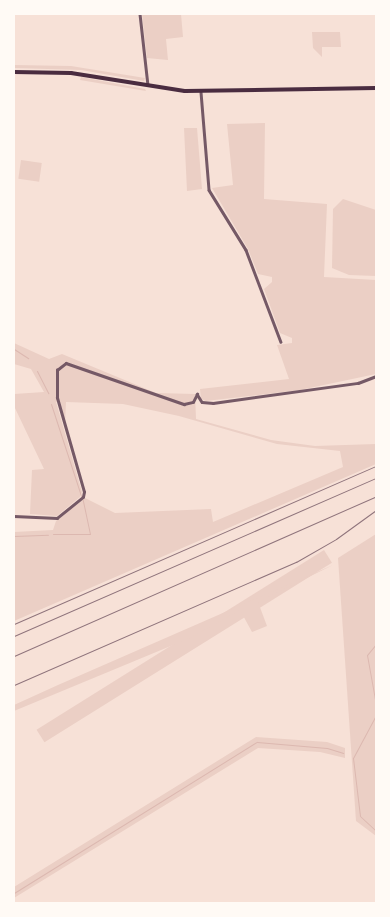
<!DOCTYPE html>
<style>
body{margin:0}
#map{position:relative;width:390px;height:917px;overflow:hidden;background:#f7e1d7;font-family:Montserrat,sans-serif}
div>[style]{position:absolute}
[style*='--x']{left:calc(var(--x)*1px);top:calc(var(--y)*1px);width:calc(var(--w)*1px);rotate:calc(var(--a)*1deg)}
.green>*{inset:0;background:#ebcfc5;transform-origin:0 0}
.stream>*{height:1px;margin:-0.5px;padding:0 0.5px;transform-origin:0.5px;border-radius:0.5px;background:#dcb8b0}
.minor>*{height:2.5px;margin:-1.25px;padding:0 1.25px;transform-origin:1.25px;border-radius:1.25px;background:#755966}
.secondary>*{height:4px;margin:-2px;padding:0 2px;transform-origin:2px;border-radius:2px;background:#4a2c40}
.rail>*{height:1px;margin:-0.5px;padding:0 0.5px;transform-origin:0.5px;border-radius:0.5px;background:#8f747c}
span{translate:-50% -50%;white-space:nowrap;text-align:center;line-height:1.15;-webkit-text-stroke:5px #fffaf5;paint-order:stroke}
.frame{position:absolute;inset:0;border:15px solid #fffaf5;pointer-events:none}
</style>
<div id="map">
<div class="green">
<div style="clip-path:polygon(142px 14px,181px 14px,183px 37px,166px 39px,168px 60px,147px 58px)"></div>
<div style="clip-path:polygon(312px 32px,340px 32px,341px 47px,322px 47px,322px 57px,313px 48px)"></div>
<div style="clip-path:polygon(14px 65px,71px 66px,145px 78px,144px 81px,81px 70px,14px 68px)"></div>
<div style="clip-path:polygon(81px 77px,145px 89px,146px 91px,80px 80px)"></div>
<div style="clip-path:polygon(265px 123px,264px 199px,327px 204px,324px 277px,376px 280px,376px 374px,300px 390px,206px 401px,201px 399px,200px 389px,289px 379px,277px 345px,292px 343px,292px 338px,280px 333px,264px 289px,272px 282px,272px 277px,258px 274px,248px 249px,212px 188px,233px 185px,227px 124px)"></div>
<div style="clip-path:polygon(184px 128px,197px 128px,202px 189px,187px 191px)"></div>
<div style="left:21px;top:160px;width:21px;height:19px;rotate:8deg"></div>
<div style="clip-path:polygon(343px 199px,376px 210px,376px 276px,349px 275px,332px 268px,333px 209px)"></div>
<div style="clip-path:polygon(14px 343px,49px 359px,62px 354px,156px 393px,195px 394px,196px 419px,271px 440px,315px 446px,376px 444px,376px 464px,14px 621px,14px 532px,53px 530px,56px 521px,85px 498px,115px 513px,211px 509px,213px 522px,343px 467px,340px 451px,277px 444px,179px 416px,123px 404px,66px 402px,65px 424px,60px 402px,56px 402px,82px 492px,80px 497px,57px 516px,30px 514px,32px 470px,44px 469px,14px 406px,14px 394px,44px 392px,31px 369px,14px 364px)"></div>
<div style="clip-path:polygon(376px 534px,376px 836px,356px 821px,338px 558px)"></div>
<div style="left:324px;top:550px;width:15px;height:339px;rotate:58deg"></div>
<div style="clip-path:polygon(333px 565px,258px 602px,267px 626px,252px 632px,240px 610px,190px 638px,14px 711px,14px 705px,58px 685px)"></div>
<div style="clip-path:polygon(256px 737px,327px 742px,345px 748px,345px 758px,320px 752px,258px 748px,14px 898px,14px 887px)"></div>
</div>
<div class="stream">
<div style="--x:14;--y:349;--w:17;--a:33"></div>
<div style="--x:37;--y:371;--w:25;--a:63"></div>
<div style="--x:51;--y:404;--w:97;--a:71.9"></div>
<div style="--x:53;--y:534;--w:37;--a:0"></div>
<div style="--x:90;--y:534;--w:35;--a:-102"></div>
<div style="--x:14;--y:536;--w:34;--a:-2"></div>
<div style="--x:376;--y:644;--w:14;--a:129"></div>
<div style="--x:367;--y:655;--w:51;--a:79.8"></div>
<div style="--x:375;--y:717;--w:47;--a:118.2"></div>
<div style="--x:353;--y:758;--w:58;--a:83.1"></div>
<div style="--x:360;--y:816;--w:22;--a:43"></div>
<div style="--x:14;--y:893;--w:286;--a:-31.9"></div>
<div style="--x:257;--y:742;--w:70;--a:4.9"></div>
<div style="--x:327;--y:748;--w:17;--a:17"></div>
</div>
<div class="minor">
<div style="--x:140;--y:14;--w:71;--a:83.6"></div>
<div style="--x:201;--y:92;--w:98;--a:85.3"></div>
<div style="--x:209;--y:190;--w:70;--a:58.3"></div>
<div style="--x:246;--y:250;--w:98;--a:69.2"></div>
<div style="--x:14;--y:516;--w:43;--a:2.7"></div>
<div style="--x:57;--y:518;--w:33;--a:-39"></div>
<div style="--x:83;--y:497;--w:5;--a:-79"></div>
<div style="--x:84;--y:492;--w:98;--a:-106"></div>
<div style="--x:57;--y:398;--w:28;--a:-90"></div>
<div style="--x:57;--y:370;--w:11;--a:-38"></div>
<div style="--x:66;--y:363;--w:125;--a:19.2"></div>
<div style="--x:184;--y:404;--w:9;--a:-13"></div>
<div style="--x:193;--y:402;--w:9;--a:-63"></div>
<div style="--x:197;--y:394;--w:9;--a:58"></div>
<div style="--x:202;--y:402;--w:11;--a:5"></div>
<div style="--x:213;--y:403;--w:146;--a:-7.9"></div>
<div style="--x:358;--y:383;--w:19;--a:-21"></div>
</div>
<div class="secondary">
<div style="--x:14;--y:72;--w:57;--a:1"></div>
<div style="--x:71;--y:73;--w:115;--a:9"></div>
<div style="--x:185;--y:91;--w:191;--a:-0.9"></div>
</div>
<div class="rail">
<div style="--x:14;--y:624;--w:395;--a:-23.6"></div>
<div style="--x:14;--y:636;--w:395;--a:-23.6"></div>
<div style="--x:14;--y:656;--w:396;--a:-23.8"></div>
<div style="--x:14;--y:685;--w:308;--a:-23.6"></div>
<div style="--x:296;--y:562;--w:46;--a:-29.9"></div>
<div style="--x:336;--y:539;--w:49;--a:-35.9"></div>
</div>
<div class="frame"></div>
</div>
